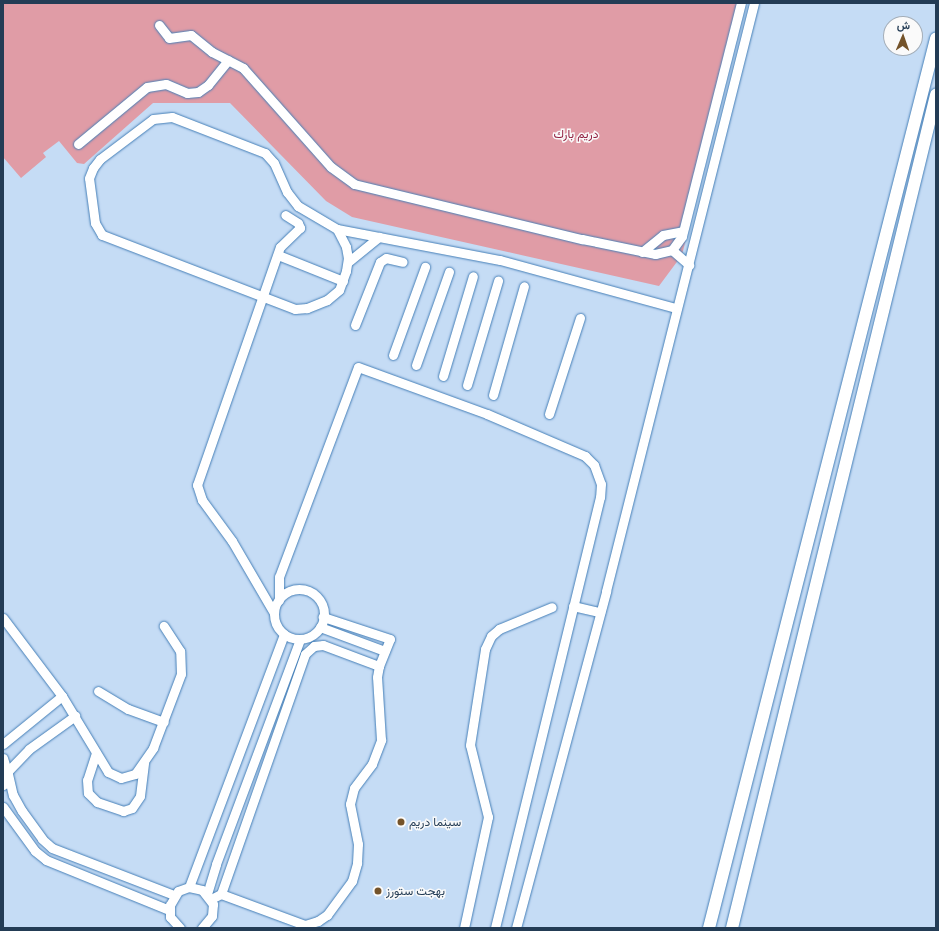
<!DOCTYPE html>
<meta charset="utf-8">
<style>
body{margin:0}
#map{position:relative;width:939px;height:931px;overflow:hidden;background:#c5dcf5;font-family:"Noto Sans",Vazirmatn,sans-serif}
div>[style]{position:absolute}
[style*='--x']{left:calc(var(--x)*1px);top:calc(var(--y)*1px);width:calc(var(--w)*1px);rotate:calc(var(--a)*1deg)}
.green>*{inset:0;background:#e09ca6}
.roads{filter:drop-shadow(0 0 1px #457fb7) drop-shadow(0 0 1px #457fb7)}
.minor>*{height:9px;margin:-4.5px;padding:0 4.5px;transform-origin:4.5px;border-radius:4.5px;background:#fff}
.minor>.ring{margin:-4.5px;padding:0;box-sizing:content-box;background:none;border:9px solid #fff;border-radius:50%}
.major>*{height:12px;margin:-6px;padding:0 6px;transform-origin:6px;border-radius:6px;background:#fff}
.dots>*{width:11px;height:11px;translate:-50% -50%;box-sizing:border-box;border:2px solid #fafafa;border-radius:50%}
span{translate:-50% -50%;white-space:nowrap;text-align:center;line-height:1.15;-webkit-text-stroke:3px #fafafa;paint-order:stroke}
.park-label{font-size:12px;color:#911f40}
.poi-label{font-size:12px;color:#233c55}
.left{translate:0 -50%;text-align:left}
.frame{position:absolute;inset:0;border:4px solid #233c55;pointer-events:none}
.north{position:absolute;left:883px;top:16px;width:40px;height:40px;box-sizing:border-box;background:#fafafa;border:1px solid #a4aeb8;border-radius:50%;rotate:2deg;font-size:11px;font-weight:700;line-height:16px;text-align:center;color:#233c55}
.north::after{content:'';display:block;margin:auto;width:14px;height:18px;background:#74532a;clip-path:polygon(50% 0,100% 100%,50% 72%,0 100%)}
</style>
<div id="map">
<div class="green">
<div style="clip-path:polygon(3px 3px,745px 3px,682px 255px,659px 286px,352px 217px,326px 201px,230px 103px,153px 103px,84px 164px,77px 163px,59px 141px,43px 153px,46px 157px,21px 178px,3px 157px)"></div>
</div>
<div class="roads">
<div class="minor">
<div style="--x:159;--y:25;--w:16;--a:52"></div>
<div style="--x:169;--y:38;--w:22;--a:-8"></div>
<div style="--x:191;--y:35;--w:27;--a:39"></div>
<div style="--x:212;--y:52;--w:35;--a:27"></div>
<div style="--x:243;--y:68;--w:132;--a:48.4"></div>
<div style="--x:331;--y:167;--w:29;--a:36"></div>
<div style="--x:354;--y:184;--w:235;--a:13.6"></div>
<div style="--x:582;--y:239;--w:75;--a:11.6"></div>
<div style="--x:655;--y:254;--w:17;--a:-13"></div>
<div style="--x:672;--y:250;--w:17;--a:-54"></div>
<div style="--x:682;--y:236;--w:240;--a:-75.8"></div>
<div style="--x:78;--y:144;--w:89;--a:-39.6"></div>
<div style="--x:147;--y:87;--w:19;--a:-9"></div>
<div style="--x:166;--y:84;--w:23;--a:23"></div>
<div style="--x:187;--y:93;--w:11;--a:-5"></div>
<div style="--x:198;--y:92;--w:12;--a:-35"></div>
<div style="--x:208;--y:85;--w:32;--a:-51"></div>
<div style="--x:337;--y:229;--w:20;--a:63"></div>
<div style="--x:346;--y:247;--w:11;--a:80"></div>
<div style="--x:348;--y:258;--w:13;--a:99"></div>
<div style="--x:346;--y:271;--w:20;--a:110"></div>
<div style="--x:339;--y:290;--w:16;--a:140"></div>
<div style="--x:327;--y:300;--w:22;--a:158"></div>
<div style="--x:307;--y:308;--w:12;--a:175"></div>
<div style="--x:295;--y:309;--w:207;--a:-159"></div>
<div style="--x:102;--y:235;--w:14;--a:-120"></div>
<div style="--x:95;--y:223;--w:45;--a:-97.6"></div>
<div style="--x:89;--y:178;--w:11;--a:-68"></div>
<div style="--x:93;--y:168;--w:11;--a:-52"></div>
<div style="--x:100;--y:159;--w:66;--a:-37"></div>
<div style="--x:153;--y:119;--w:19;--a:-6"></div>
<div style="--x:172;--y:117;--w:100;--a:21.2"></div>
<div style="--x:265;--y:153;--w:13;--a:48"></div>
<div style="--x:274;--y:163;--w:32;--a:66"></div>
<div style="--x:287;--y:192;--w:18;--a:52"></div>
<div style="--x:298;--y:206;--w:45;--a:30.5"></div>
<div style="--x:337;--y:229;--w:166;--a:10.8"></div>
<div style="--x:500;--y:260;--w:182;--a:15.3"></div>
<div style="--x:672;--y:250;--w:23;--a:41"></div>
<div style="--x:642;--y:252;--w:27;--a:-39"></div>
<div style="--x:663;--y:235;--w:20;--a:-11"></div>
<div style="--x:278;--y:255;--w:70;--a:21.8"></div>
<div style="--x:348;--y:262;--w:40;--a:-39"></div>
<div style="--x:355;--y:325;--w:68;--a:-68.4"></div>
<div style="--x:380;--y:262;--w:7;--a:-34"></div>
<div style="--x:386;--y:258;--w:17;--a:13"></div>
<div style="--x:393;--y:355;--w:94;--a:-70"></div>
<div style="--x:416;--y:365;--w:99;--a:-70.5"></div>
<div style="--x:443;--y:376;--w:104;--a:-73.3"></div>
<div style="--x:467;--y:385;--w:109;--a:-73.4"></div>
<div style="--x:493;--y:395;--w:113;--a:-74.1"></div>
<div style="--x:549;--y:414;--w:101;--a:-72.1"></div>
<div class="ring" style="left:274px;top:589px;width:41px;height:41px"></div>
<div style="--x:279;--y:600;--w:23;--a:-90"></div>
<div style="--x:279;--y:577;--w:224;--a:-69.4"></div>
<div style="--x:358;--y:367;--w:137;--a:20"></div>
<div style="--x:487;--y:414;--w:107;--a:23.2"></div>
<div style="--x:585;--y:456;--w:13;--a:45"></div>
<div style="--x:594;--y:465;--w:20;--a:70"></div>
<div style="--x:601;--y:484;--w:13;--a:94"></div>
<div style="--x:600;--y:497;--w:444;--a:103.7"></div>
<div style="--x:573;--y:606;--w:28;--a:13"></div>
<div style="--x:274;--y:613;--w:83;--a:-120.3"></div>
<div style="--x:232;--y:541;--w:51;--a:-126.2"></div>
<div style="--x:202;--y:500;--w:16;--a:-108"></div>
<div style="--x:197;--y:485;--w:252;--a:-70.8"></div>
<div style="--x:280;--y:247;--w:28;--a:-44"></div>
<div style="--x:300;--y:228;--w:5;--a:-112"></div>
<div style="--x:298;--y:223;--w:15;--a:-148"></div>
<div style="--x:3;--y:618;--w:98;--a:52.9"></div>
<div style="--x:62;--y:696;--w:89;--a:58.8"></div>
<div style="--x:108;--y:772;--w:14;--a:25"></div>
<div style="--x:121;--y:778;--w:15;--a:-16"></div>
<div style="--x:135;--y:774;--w:32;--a:-55"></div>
<div style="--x:153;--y:748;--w:79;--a:-69.3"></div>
<div style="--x:181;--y:674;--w:23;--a:-92"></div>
<div style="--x:180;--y:651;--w:30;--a:-123"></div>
<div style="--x:320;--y:627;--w:69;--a:20.3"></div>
<div style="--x:98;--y:691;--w:35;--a:31"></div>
<div style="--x:128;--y:709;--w:38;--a:20"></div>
<div style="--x:3;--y:744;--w:76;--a:-39.1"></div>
<div style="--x:96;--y:753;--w:28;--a:108"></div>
<div style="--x:87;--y:780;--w:13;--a:86"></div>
<div style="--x:88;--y:793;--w:13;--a:45"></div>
<div style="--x:97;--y:802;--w:28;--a:19"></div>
<div style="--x:123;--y:811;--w:9;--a:-18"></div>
<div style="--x:132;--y:808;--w:14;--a:-56"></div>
<div style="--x:140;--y:796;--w:34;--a:-83"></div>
<div style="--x:3;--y:758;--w:17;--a:73"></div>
<div style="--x:8;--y:774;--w:12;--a:114"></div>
<div style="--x:8;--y:771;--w:30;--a:-46"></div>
<div style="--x:29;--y:749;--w:57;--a:-35.7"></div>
<div style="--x:8;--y:774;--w:22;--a:77"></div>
<div style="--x:13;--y:795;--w:18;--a:61"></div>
<div style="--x:22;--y:811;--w:34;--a:54"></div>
<div style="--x:42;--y:839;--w:13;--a:42"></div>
<div style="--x:52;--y:848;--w:131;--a:21.1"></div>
<div style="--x:3;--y:807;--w:54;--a:54"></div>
<div style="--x:35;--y:851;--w:14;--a:39"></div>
<div style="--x:46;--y:860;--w:133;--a:22.1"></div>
<div style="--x:189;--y:887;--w:270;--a:-69.4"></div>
<div style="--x:207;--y:894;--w:31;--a:-73"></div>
<div style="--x:216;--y:864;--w:240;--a:-69.5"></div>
<div style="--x:221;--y:894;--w:254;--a:-70.7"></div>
<div style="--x:305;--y:654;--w:12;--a:-42"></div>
<div style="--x:314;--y:646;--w:9;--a:-6"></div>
<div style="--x:323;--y:645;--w:60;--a:20.6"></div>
<div style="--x:211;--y:899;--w:11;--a:-27"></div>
<div style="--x:221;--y:894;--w:90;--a:20.3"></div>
<div style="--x:305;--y:925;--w:14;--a:-17"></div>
<div style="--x:318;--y:921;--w:11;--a:-34"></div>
<div style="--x:327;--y:915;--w:42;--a:-53.7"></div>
<div style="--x:352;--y:881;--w:19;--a:-74"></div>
<div style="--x:357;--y:863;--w:19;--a:-87"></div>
<div style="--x:358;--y:844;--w:41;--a:-101.3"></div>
<div style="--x:350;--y:804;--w:16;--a:-76"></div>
<div style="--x:354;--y:788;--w:30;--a:-53"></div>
<div style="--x:372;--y:764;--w:26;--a:-69"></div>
<div style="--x:381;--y:740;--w:63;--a:-93.6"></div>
<div style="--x:377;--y:677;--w:11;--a:-80"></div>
<div style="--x:379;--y:666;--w:29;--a:-68"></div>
<div style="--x:390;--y:639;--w:71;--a:-161.8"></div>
<div style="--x:180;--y:928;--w:15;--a:-132"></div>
<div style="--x:170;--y:917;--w:12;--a:-90"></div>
<div style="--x:170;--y:905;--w:16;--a:-60"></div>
<div style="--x:178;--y:891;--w:12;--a:-20"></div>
<div style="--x:189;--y:887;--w:13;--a:13"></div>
<div style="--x:202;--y:890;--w:18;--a:52"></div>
<div style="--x:213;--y:904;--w:12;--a:95"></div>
<div style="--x:212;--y:916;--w:16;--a:130"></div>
<div style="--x:464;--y:928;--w:114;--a:-77.8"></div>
<div style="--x:488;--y:817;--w:74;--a:-104"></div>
<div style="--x:470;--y:745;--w:97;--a:-81.1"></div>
<div style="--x:485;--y:649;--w:14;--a:-65"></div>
<div style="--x:491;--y:636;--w:11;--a:-41"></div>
<div style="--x:499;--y:629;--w:57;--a:-22.5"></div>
<div style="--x:516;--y:928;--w:349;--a:-75"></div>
<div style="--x:606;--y:591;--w:606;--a:-75.87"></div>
</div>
<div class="major">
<div style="--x:709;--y:928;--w:918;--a:-75.68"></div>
<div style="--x:732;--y:928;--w:858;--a:-76.24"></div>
</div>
</div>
<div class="dots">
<div style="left:401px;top:822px;background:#74532a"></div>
<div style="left:378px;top:891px;background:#74532a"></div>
</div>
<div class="park-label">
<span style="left:576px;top:134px">دريم بارك</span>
</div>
<div class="poi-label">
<span class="left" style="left:409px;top:822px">سينما دريم</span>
<span class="left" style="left:386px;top:891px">بهجت ستورز</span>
</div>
<div class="frame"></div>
<div class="north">ش</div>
</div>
